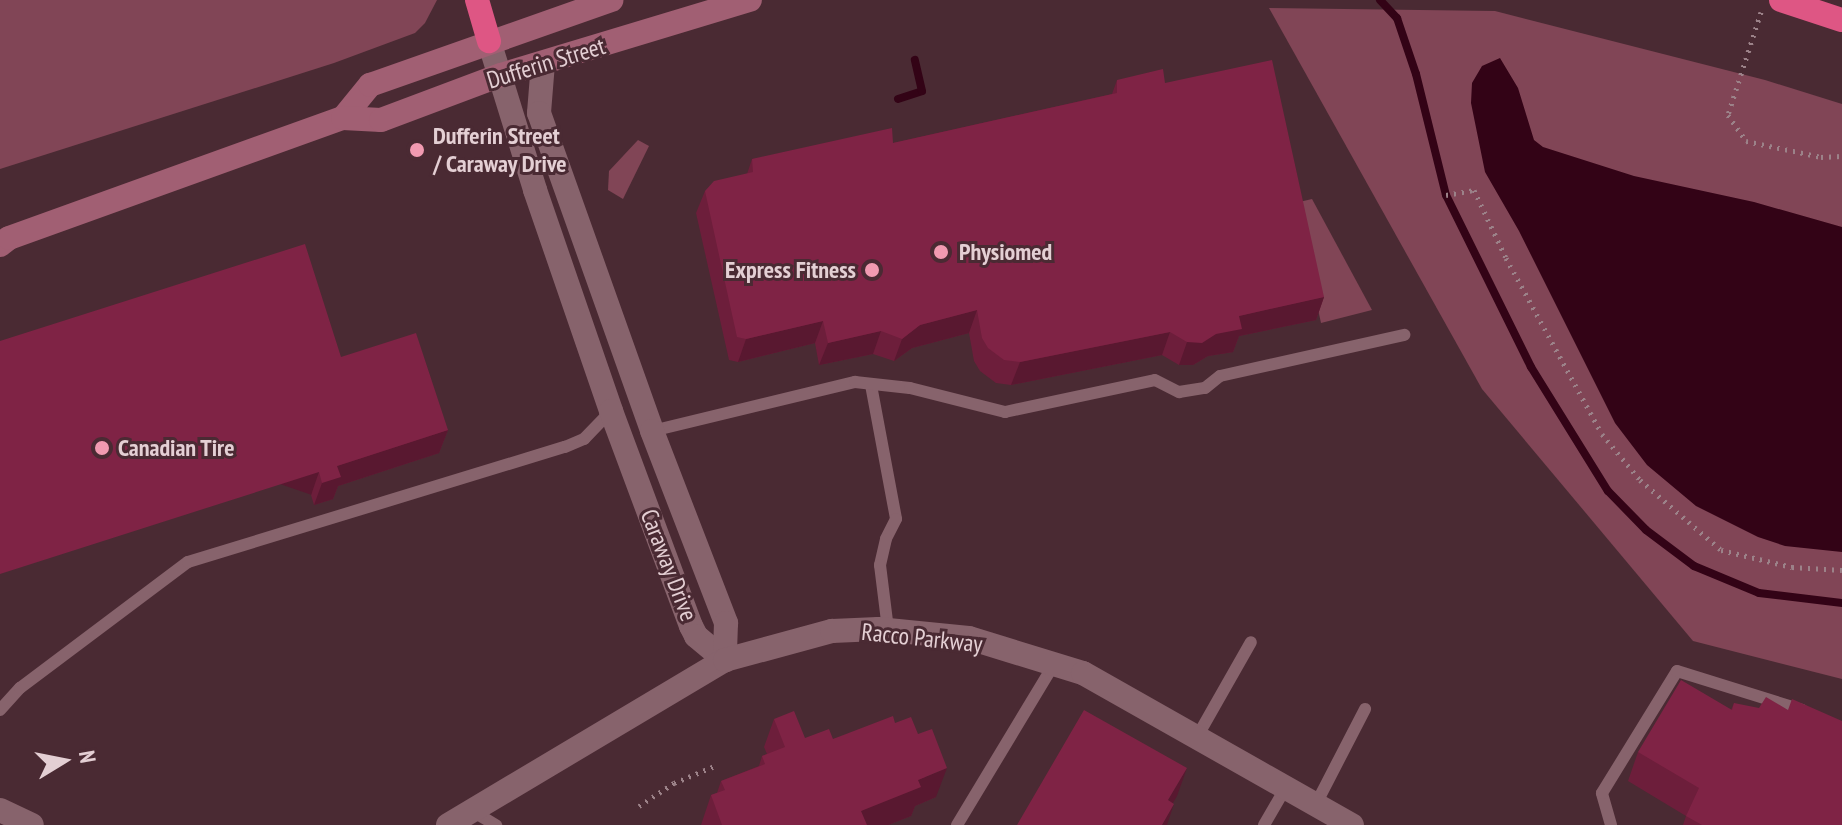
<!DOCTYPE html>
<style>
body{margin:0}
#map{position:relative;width:1842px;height:825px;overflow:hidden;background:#4a2a33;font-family:"PT Sans Narrow",sans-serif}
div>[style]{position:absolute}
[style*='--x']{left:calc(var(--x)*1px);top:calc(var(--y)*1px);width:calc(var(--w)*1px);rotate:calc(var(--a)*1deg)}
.green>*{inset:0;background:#814556}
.water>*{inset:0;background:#330316}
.stream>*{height:8px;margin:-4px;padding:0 4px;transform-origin:4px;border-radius:4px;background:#330316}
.path>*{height:5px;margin-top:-2.5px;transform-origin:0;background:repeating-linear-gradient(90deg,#9c8289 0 2px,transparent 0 8px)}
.lane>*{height:12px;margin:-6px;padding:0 6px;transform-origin:6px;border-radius:6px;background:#87636c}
.street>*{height:24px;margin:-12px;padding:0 12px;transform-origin:12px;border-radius:12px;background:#87636c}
.secondary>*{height:24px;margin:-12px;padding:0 12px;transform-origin:12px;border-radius:12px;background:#a15f73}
.highway>*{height:24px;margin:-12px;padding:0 12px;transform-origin:12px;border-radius:12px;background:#de5684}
.wall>*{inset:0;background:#6d1e3b}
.shaded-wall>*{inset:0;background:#591830;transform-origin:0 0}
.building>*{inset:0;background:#7f2345}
.dots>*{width:22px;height:22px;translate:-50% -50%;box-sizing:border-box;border:4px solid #4a2a33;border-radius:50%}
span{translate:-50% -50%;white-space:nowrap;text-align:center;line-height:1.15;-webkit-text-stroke:6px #4a2a33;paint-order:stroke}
.street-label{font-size:24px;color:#e4cfd4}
.poi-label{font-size:24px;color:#e4cfd4;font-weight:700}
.left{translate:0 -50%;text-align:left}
.right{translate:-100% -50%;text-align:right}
.north{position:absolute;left:24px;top:721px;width:80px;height:80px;-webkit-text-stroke:6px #4a2a33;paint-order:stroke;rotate:80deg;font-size:22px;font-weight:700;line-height:32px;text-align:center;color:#e4cfd4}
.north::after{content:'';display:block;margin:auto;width:28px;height:36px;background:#e4cfd4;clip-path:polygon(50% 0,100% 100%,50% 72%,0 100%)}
</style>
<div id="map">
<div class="green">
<div style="clip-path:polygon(0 0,437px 0,425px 23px,415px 33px,334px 63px,0 169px)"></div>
<div style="clip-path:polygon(1269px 8px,1495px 11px,1765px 80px,1842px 104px,1842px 679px,1693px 641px,1482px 389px)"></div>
<div style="clip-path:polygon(638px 140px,649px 146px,623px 199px,608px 190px,609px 171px)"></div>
<div style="clip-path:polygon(1312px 199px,1372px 310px,1321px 323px,1295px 203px)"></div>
</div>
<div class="water">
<div style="clip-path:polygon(1500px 58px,1518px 88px,1534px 140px,1543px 147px,1634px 176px,1754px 202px,1842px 227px,1842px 552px,1785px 546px,1758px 537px,1696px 506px,1647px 465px,1615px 423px,1519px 231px,1485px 172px,1471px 103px,1472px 83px,1482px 66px)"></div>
</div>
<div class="stream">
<div style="--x:1380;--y:0;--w:25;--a:47"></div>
<div style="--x:1397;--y:18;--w:59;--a:71.3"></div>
<div style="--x:1416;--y:74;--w:125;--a:76.1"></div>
<div style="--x:1446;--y:195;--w:192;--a:63.7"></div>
<div style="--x:1531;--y:367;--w:146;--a:58.2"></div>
<div style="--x:1608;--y:491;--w:54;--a:45.7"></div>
<div style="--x:1646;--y:530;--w:60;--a:36.9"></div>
<div style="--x:1694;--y:566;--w:70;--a:22.6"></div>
<div style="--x:1759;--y:593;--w:84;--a:6.9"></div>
<div style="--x:898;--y:99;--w:25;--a:-18"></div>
<div style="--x:922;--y:91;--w:32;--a:-103"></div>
</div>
<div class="path">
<div style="--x:1761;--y:12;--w:108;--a:107.8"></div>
<div style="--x:1728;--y:115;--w:32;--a:55"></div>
<div style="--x:1746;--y:141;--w:77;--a:12"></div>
<div style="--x:1821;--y:157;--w:21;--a:-3"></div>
<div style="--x:1446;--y:195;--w:28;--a:-10"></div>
<div style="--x:1474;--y:190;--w:75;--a:64.8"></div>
<div style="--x:1506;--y:258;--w:200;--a:61.4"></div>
<div style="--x:1602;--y:434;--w:60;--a:50.4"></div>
<div style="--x:1640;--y:480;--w:107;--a:40.8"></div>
<div style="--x:1721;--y:550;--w:73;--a:13.5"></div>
<div style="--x:1792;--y:567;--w:50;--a:3.4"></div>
<div style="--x:639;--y:806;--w:42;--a:-33.3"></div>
<div style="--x:674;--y:783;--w:47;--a:-22.7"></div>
</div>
<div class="lane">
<div style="--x:871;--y:385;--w:136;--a:79.4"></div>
<div style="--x:896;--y:519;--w:22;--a:117"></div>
<div style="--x:886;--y:539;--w:27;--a:103"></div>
<div style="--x:880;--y:565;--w:64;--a:82.9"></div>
<div style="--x:652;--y:431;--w:209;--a:-13.6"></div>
<div style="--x:855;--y:382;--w:55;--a:6.2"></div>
<div style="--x:910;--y:388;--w:98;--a:14.2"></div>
<div style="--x:1005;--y:412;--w:153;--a:-12"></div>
<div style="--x:1155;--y:380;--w:27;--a:27"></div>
<div style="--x:1179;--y:392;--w:26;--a:-9"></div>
<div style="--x:1205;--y:388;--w:19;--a:-39"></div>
<div style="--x:1220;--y:376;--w:189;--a:-12.6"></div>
<div style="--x:0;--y:710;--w:30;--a:-48"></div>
<div style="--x:20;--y:688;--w:210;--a:-36.9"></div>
<div style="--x:188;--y:562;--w:394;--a:-17"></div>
<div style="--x:565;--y:447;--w:21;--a:-23"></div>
<div style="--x:584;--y:439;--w:39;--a:-46"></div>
<div style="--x:1197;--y:737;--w:109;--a:-60.4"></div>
<div style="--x:1316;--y:804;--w:107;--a:-62.7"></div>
<div style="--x:474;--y:812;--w:26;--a:31"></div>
<div style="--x:957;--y:825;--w:188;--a:-58.9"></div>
<div style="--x:1264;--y:825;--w:44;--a:-59.9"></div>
<div style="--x:1611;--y:825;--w:33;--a:-106"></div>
<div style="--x:1602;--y:793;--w:143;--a:-58.4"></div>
<div style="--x:1677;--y:671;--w:131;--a:17.3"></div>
</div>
<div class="street">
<div style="--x:489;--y:41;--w:156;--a:72.8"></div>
<div style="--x:535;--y:190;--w:234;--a:71"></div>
<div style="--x:611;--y:411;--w:229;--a:69.6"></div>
<div style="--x:691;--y:626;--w:11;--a:63"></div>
<div style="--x:696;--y:636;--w:38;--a:40"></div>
<div style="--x:543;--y:63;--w:50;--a:94.6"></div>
<div style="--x:539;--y:113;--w:337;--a:70.4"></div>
<div style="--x:652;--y:431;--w:206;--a:68.9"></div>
<div style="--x:726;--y:623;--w:37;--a:92"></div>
<div style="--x:0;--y:810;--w:35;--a:25"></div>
<div style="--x:448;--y:825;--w:322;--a:-30.8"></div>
<div style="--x:725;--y:660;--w:111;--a:-15.2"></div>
<div style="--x:832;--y:631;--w:46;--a:-2.5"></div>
<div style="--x:878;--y:629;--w:91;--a:5.6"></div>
<div style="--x:969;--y:638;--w:119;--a:17.1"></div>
<div style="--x:1083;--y:673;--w:309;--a:29.5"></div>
</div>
<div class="secondary">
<div style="--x:343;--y:118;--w:43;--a:-50.7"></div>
<div style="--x:370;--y:85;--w:256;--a:-19.4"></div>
<div style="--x:0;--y:245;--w:11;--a:-38"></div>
<div style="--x:9;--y:238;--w:355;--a:-19.8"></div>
<div style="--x:343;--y:118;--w:38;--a:3"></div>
<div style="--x:381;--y:120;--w:128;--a:-20.6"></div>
<div style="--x:501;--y:75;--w:260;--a:-16.8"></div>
</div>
<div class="highway">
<div style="--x:477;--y:0;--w:43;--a:73.7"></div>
<div style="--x:1781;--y:0;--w:64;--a:18.2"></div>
</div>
<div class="wall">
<div style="clip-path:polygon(1117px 80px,1165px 83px,1324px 297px,1316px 320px,1239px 336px,1233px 352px,1208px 356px,1193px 365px,1179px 365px,1162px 355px,1011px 385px,996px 383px,980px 371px,974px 361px,969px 333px,912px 348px,894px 361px,873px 354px,819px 365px,815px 343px,738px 362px,729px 360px,696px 213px,705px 191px,747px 174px,752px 159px,893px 143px,1112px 94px)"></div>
<div style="clip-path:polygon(341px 357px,448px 430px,439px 453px,338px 486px,333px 499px,314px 505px,311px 495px)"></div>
<div style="clip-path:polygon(1734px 703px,1842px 825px,1683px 825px,1686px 816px,1628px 781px,1638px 752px,1731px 710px)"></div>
<div style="clip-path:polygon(774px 719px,805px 738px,833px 739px,895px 723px,936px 797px,915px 806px,911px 816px,888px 825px,701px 825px,711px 795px,717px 793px,721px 781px,759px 766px,762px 756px,767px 754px,764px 747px)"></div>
</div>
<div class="shaded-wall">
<div style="clip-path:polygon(1324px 297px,1316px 320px,1239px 336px,1233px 352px,1208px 356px,1193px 365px,1179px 365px,1187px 342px,1239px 316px)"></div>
<div style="clip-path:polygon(977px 310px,969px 333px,912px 348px,894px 361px,902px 339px,920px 325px)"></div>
<div style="clip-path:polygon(823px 321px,815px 343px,738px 362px,746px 339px)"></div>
<div style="clip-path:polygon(881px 331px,873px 354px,819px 365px,828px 343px)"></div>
<div style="clip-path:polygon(1170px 332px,1162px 355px,1011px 385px,1020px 362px)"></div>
<div style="clip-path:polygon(448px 430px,439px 453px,338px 486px,333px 499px,314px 505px,322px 483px,337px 466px)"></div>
<div style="left:319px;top:472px;width:24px;height:335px;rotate:109deg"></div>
<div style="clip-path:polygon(947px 768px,936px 797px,915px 806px,911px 816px,888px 825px,856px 825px,861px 811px,918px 780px)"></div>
<div style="clip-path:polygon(1187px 768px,1177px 796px,1160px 825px,1168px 800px)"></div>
<div style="clip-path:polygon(1174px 804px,1167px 825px,1162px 825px)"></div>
</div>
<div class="building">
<div style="clip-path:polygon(1272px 60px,1324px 297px,1239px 316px,1242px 329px,1216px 334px,1202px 343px,1187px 342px,1170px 332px,1020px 362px,1004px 360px,988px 348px,982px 338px,977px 310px,920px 325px,902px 339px,881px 331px,828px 343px,823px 321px,746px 339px,737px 337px,705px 191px,714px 181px,753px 172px,752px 159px,892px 128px,893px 143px,1117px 93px,1117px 80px,1163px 69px,1165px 83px)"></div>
<div style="clip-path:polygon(305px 244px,341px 357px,416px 333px,448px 430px,337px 466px,341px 477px,322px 483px,319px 472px,0 574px,0 341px)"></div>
<div style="clip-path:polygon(1681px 680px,1732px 710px,1734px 703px,1759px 708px,1766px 697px,1788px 710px,1792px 699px,1842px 721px,1842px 825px,1702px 825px,1686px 816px,1699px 788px,1638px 752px)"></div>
<div style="clip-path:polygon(1084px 710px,1187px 768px,1168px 800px,1174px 804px,1162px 825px,1017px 825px)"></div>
<div style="clip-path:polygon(794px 711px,805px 738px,829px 729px,833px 739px,893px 716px,895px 723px,911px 717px,918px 734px,932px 729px,947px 768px,918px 780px,921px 787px,861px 811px,867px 825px,722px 825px,711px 795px,725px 790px,721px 781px,765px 764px,762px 756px,785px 747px,774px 719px)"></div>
</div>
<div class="dots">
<div style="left:417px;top:150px;background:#f19ab1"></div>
<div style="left:941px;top:252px;background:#f19ab1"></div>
<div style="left:872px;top:270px;background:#f19ab1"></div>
<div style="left:102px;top:448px;background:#f19ab1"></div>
</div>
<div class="street-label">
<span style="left:546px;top:63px;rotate:-17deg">Dufferin Street</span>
<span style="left:669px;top:565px;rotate:69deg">Caraway Drive</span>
<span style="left:922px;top:638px;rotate:6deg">Racco Parkway</span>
</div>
<div class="poi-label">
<span class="left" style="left:433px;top:150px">Dufferin Street<br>/ Caraway Drive</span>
<span class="left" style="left:959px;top:252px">Physiomed</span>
<span class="right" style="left:856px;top:270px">Express Fitness</span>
<span class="left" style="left:118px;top:448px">Canadian Tire</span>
</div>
<div class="north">N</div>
</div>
